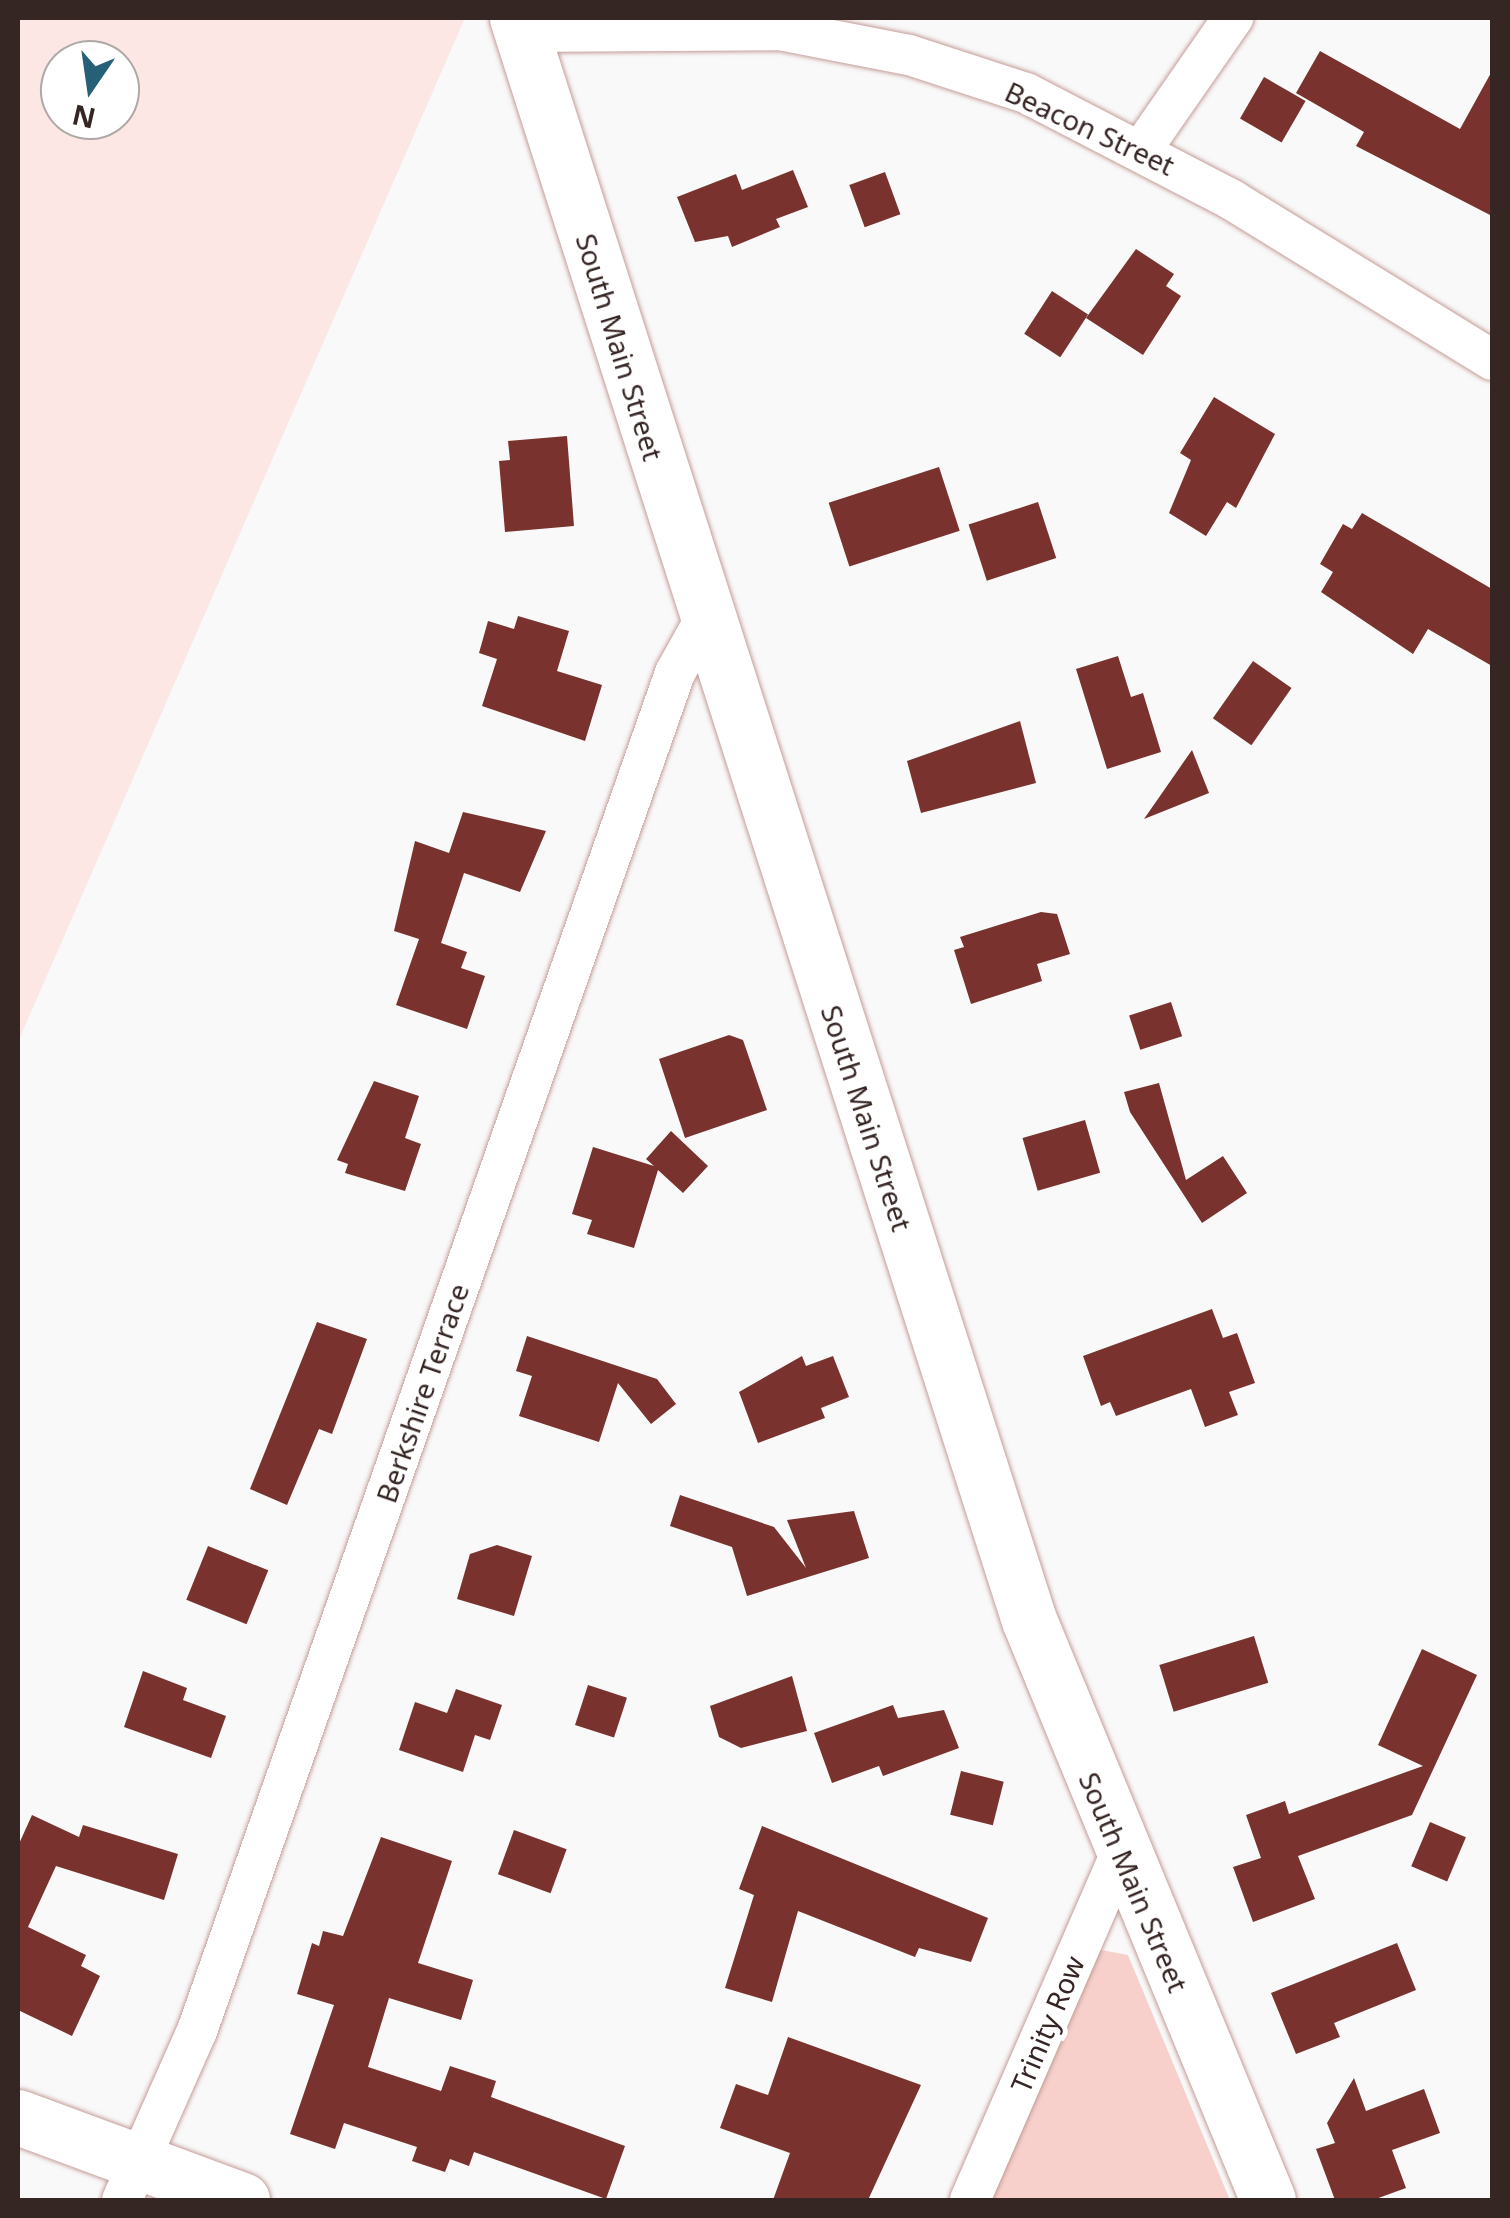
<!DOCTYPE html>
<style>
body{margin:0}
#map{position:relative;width:1510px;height:2218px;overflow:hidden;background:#f9f9f9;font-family:"Noto Sans",sans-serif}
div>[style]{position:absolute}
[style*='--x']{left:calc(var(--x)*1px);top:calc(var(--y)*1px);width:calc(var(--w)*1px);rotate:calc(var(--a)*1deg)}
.built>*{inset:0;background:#fce7e5}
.green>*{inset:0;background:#f8d0cb}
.building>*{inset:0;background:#79322d;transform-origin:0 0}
.roads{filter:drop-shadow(0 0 2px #c49d98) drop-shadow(0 0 2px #c49d98)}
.minor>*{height:40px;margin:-20px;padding:0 20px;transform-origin:20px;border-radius:20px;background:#fff}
.secondary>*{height:55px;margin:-27.5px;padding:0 27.5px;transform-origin:27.5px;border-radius:27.5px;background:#fff}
.trunk>*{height:55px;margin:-27.5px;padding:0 27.5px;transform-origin:27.5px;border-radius:27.5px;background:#fff}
span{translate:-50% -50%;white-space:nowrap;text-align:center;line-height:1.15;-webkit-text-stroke:10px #fff;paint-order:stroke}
.street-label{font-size:28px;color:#352523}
.frame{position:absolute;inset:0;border:20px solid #352523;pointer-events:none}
.north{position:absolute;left:40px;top:40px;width:100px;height:100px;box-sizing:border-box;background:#fff;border:2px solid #aea8a7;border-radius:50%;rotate:193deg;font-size:28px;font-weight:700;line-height:40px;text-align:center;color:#352523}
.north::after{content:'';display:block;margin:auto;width:35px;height:45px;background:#265f78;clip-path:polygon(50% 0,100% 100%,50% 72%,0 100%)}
</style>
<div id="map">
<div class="built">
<div style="clip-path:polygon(evenodd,18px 18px,465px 18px,18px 1042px,18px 18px,60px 60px,120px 60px,120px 120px,60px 120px,60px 60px)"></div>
</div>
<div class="green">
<div style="clip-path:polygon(1096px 1949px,1128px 1955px,1230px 2200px,988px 2200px)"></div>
</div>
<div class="building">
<div style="clip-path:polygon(1320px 51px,1460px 129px,1492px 71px,1492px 216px,1356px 146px,1364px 132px,1296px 93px)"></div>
<div style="left:1264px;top:77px;width:48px;height:48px;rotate:30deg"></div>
<div style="clip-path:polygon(793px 170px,808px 207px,776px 219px,780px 227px,732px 247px,728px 236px,695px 242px,677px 197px,736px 174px,742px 190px)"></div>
<div style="left:885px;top:172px;width:45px;height:38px;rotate:70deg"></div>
<div style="clip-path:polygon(1136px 249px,1174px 274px,1166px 286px,1181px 296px,1143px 355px,1086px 318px)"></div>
<div style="left:1052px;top:291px;width:43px;height:51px;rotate:33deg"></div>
<div style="clip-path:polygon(1214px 397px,1275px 434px,1236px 508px,1227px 502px,1206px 536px,1169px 513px,1191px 460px,1180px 453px)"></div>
<div style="clip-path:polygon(567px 436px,574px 526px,505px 532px,499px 461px,510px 460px,508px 441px)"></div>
<div style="left:939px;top:467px;width:67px;height:116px;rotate:72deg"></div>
<div style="left:1038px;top:502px;width:59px;height:73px;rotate:72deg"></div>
<div style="clip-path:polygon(1362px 513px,1492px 589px,1492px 666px,1428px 629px,1413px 654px,1321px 592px,1333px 572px,1320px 564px,1343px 524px,1352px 529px)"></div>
<div style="clip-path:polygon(518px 616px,569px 631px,557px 671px,602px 685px,585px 741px,482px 706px,497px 659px,479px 653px,488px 621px,514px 629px)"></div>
<div style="clip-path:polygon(1118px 656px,1131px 697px,1143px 693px,1161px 752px,1107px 769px,1076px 669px)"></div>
<div style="left:1253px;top:661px;width:47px;height:70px;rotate:35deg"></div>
<div style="clip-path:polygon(1020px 721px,1036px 783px,921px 813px,907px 761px)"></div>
<div style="clip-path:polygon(1192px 750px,1209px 793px,1144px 819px)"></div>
<div style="clip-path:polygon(463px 812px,546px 831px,520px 892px,464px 873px,441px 943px,467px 952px,461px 968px,485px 976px,467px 1029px,396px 1005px,419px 939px,394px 931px,415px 841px,449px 853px)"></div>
<div style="clip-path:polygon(1041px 912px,1057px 914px,1070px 954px,1037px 964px,1042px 981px,971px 1004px,954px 950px,964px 947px,960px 937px)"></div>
<div style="left:1171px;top:1002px;width:36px;height:44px;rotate:72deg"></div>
<div style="clip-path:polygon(729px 1035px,743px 1040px,767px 1110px,685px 1138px,659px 1059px)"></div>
<div style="clip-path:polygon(374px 1081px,419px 1096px,405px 1138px,421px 1144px,405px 1191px,345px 1173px,348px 1164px,337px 1160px)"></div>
<div style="clip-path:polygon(1159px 1083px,1186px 1180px,1223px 1156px,1247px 1193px,1202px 1223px,1130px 1112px,1124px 1092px)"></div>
<div style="left:1085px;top:1120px;width:55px;height:65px;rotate:74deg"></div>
<div style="clip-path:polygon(671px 1131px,708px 1166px,683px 1193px,658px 1170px,634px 1248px,587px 1234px,592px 1220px,572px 1214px,593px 1147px,654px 1166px,646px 1159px)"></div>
<div style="clip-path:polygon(1212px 1309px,1223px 1338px,1237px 1333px,1255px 1383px,1229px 1392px,1238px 1415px,1205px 1427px,1191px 1389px,1116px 1416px,1110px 1402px,1101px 1406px,1083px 1356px)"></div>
<div style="clip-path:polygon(317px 1322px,367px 1339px,332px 1434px,319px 1429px,287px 1505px,250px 1489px)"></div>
<div style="clip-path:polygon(527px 1336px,657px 1379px,676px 1404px,651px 1424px,618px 1383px,599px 1442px,519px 1416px,532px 1376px,516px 1371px)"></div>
<div style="clip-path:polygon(802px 1356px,806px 1366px,833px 1356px,849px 1397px,821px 1408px,825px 1418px,758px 1443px,739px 1392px)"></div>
<div style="clip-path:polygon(680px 1495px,774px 1527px,806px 1568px,787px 1520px,854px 1511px,869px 1558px,747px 1596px,732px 1547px,670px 1526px)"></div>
<div style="clip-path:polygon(497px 1545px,532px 1556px,514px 1616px,457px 1599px,470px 1554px)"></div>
<div style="left:208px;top:1546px;width:65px;height:58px;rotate:22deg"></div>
<div style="left:1254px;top:1636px;width:49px;height:99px;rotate:73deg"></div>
<div style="clip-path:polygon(1422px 1649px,1477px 1675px,1412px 1815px,1298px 1856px,1315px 1899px,1253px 1922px,1233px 1867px,1261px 1858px,1246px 1815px,1285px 1801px,1289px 1814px,1423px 1766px,1378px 1745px)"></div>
<div style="clip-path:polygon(143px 1671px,187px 1688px,183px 1700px,226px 1716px,211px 1758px,124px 1727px)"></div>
<div style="clip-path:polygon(792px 1676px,807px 1731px,741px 1748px,719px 1737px,710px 1706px)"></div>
<div style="left:588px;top:1685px;width:41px;height:42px;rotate:18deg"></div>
<div style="clip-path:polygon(456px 1689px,502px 1705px,490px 1740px,475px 1735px,463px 1772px,399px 1750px,415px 1702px,447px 1713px)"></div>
<div style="clip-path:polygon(893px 1705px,898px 1718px,944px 1710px,959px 1748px,883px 1776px,879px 1766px,832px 1783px,814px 1733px)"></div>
<div style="left:961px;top:1771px;width:44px;height:45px;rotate:14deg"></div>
<div style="clip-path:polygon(32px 1815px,79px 1837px,83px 1825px,178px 1854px,164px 1900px,56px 1866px,28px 1927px,86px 1955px,81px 1966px,100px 1976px,72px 2036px,18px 2010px,18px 1846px)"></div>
<div style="left:1430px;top:1822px;width:39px;height:48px;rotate:23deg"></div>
<div style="clip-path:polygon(762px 1826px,988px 1918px,971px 1962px,919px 1948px,915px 1957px,798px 1911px,772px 2002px,725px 1988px,754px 1895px,739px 1889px)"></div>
<div style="left:514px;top:1830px;width:56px;height:47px;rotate:20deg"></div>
<div style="clip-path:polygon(381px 1837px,452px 1861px,418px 1963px,473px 1980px,461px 2020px,389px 1998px,368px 2067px,441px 2091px,450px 2066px,496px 2081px,491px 2097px,625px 2146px,606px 2199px,474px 2152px,469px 2166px,450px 2159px,445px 2172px,412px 2161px,417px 2147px,344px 2123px,335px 2149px,290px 2134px,334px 2005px,297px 1994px,312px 1943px,319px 1946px,323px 1931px,343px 1936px)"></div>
<div style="clip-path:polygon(1397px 1943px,1416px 1990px,1334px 2023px,1340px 2037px,1296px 2054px,1271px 1993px)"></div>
<div style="clip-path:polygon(788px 2037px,921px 2085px,868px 2200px,773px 2200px,790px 2153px,720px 2128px,736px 2084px,768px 2095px)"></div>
<div style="clip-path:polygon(1354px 2078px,1366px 2111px,1424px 2089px,1440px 2133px,1392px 2150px,1406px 2188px,1373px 2200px,1335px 2200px,1316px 2149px,1335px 2143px,1327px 2123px)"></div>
</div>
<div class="roads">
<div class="minor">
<div style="--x:523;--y:32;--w:257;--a:-0.4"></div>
<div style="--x:780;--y:30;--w:131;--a:11"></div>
<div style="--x:909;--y:55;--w:123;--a:18"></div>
<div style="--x:1026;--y:93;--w:232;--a:27.4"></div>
<div style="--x:1232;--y:200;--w:305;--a:31.6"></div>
<div style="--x:1142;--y:149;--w:160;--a:-55.2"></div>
<div style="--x:122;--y:2200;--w:185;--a:-66.1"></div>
<div style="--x:197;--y:2031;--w:1440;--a:-70.61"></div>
<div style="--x:675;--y:673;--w:60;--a:-60.9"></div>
<div style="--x:970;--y:2200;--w:384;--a:-66.5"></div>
</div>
<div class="secondary">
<div style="--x:517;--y:18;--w:1682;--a:72.28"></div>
<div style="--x:1029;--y:1620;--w:627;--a:67.6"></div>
</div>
<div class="trunk">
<div style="--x:18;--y:2117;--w:239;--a:20.3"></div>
</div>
</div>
<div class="street-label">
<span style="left:1090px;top:128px;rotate:25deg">Beacon Street</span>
<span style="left:620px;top:347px;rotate:73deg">South Main Street</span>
<span style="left:867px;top:1118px;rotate:72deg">South Main Street</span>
<span style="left:422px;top:1393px;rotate:-71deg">Berkshire Terrace</span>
<span style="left:1134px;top:1882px;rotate:67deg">South Main Street</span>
<span style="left:1047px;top:2024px;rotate:-67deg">Trinity Row</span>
</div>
<div class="frame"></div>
<div class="north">N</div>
</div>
